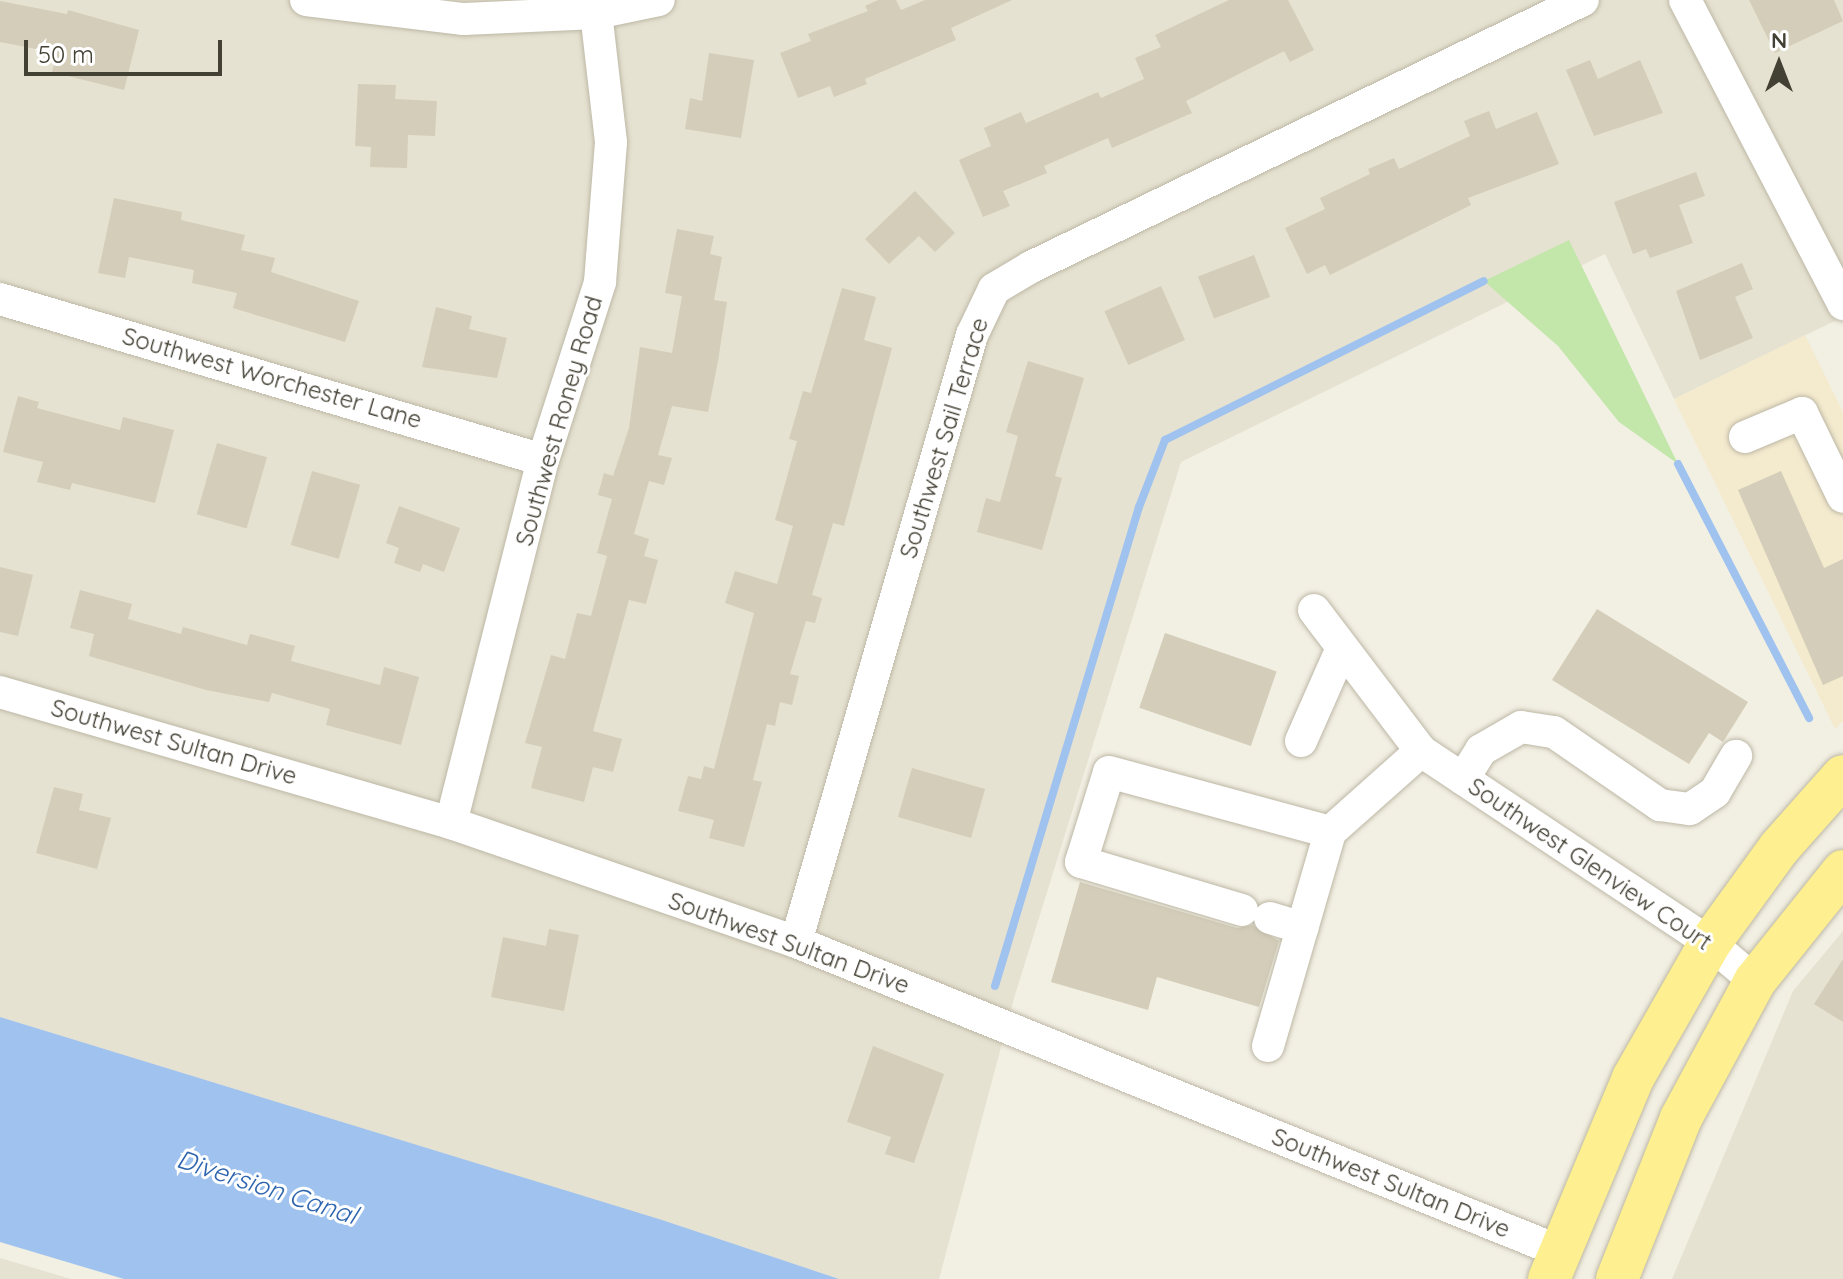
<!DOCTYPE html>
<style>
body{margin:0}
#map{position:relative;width:1843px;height:1279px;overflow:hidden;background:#f2efe3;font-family:Quicksand,sans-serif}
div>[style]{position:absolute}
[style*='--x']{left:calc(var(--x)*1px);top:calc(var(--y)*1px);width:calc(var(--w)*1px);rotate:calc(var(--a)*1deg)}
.residential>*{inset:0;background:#e6e2d1}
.commercial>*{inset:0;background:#f4eace}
.green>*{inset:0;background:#c3e6ab}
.water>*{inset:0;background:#9fc2ef}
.stream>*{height:8px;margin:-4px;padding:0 4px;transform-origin:4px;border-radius:4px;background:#9fc2ef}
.building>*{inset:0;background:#d3cdb9;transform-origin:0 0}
.roads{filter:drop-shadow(0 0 2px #bdb8a6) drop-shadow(0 0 2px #bdb8a6)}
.minor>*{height:32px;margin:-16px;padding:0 16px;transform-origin:16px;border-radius:16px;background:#fff}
.major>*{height:42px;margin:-21px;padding:0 21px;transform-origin:21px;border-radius:21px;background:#feef90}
span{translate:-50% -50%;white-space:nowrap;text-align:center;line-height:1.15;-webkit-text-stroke:6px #fff;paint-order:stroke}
.street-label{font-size:24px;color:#434034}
.water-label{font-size:26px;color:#2e65ae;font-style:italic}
.north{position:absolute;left:1739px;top:24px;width:80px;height:80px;-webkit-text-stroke:6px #fff;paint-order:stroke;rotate:0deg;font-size:22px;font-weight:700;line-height:32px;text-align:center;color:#434034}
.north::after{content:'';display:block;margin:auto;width:28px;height:36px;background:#434034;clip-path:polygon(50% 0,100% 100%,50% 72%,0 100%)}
.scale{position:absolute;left:24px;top:40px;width:198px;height:36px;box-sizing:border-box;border:4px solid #434034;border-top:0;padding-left:10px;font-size:24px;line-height:28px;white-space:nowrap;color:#434034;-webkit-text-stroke:6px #fff;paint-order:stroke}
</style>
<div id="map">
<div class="residential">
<div style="clip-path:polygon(0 0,1843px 0,1843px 317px,1674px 399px,1605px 254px,1181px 462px,1015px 995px,939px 1279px,839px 1279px,0 1017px)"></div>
<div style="clip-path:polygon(1843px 931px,1843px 1279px,1672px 1279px,1793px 991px)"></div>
<div style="clip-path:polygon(0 1258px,71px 1279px,0 1279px)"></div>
</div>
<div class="commercial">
<div style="clip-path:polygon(1805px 335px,1843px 412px,1843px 721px,1835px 729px,1674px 399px)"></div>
</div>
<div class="green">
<div style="clip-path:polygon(1569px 240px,1678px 464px,1619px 422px,1558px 346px,1484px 281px)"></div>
</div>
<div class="water">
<div style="clip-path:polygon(0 1017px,662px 1220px,839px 1279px,124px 1279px,0 1242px)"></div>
</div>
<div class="stream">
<div style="--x:1678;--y:464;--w:286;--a:62.7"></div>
<div style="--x:995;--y:986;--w:500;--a:-73.27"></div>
<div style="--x:1139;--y:507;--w:72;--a:-68.8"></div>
<div style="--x:1165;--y:440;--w:356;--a:-26.5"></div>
</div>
<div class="building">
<div style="clip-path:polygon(878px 0,896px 0,901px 10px,925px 0,1012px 0,951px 28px,956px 40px,865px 79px,867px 84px,834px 97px,830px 86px,798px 98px,780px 53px,811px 41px,808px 34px,868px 11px,865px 6px)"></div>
<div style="clip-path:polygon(1229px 0,1288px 0,1314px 50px,1290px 62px,1284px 51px,1186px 101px,1192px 113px,1112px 148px,1108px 138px,1044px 166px,1047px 173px,1003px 191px,1010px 206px,983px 217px,959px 160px,991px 146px,984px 128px,1021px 112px,1026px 123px,1098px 92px,1101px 98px,1144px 79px,1135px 58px,1161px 47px,1155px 35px)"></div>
<div style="clip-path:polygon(1749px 0,1834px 0,1843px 21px,1775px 53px)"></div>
<div style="clip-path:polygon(0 1px,67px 14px,68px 10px,139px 30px,124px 90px,52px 72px,57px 53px,0 42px)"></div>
<div style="clip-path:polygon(709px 53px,754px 60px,741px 138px,685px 129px,690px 98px,702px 101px)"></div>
<div style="clip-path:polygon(1590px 60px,1598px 79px,1640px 60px,1663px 113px,1594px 136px,1566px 70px)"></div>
<div style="clip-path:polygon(358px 84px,396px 85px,395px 99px,437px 101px,435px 136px,408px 135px,407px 168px,370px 167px,371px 147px,355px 146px)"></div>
<div style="clip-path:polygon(1489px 111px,1496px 129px,1537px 112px,1559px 164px,1468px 198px,1471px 205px,1330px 275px,1325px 265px,1307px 274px,1285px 228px,1325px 209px,1320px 198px,1370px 174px,1368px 169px,1394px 158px,1399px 169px,1470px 136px,1464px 121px)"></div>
<div style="clip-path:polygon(1696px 172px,1705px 196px,1679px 205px,1693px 243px,1650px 258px,1646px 249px,1633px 254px,1614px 202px)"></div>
<div style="clip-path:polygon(915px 191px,955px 233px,935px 252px,919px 236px,889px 264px,865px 239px)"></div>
<div style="clip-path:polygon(114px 198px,182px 212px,181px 220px,245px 235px,241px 250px,275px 258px,271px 272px,359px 301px,345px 342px,233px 308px,237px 293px,192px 283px,194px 270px,129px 257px,125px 278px,98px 273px)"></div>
<div style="clip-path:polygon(677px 229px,714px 236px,710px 254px,722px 257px,714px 300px,727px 302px,718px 361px,708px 412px,672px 406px,658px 455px,672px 458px,664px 485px,649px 481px,634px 534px,649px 539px,644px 556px,658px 560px,646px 604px,629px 600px,593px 731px,622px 739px,613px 772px,593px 767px,584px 802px,531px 788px,542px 747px,525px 743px,551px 655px,565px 659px,577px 613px,591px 616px,607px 556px,597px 553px,612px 499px,598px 495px,604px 473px,613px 476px,629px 428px,640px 347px,672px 353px,682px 296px,665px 293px)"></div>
<div style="left:1254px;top:255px;width:45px;height:60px;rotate:69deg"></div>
<div style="clip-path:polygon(1742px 263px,1753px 289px,1735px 297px,1753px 338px,1700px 360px,1676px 291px)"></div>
<div style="left:1161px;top:286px;width:59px;height:62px;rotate:66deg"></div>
<div style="clip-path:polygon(842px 288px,876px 297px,864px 340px,892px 348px,844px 526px,833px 523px,812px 595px,822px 598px,815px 623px,806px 621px,790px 674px,799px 676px,792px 705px,780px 702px,775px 726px,767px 724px,753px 780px,762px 782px,744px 847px,709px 838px,714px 820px,678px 811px,688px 776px,701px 779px,704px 766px,714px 769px,754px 613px,725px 603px,735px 571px,777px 584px,793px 526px,775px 520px,797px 441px,789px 439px,803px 391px,811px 393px)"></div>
<div style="clip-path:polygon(436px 307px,472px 316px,469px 329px,507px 338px,497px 378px,422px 367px)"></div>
<div style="clip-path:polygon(1028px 361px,1084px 378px,1055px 476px,1062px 478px,1042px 550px,977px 532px,986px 498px,1000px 502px,1018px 436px,1006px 432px)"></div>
<div style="clip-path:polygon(18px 396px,39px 402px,37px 408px,120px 430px,123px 417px,174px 430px,155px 503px,72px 483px,70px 490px,37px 482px,43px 462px,3px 452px)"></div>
<div style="left:217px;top:443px;width:52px;height:74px;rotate:16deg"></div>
<div style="left:312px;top:471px;width:50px;height:77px;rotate:16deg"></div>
<div style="clip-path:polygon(1781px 471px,1824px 568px,1843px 559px,1843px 676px,1823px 685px,1738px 490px)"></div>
<div style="clip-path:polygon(399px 506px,460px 528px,444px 572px,423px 564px,420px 572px,394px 563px,399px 548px,386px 543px)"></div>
<div style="clip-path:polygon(0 567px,33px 575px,18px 636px,0 632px)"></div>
<div style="clip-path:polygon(80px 590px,132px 604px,128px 619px,181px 634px,183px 627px,247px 645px,250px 634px,295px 646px,291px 661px,380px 685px,384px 667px,419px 677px,401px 745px,326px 725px,330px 709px,272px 693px,269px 702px,206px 690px,89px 656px,94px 634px,70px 628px)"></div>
<div style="clip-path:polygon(1597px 609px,1748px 702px,1723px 742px,1709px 733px,1689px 764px,1552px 680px)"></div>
<div style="left:1165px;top:633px;width:118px;height:79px;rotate:19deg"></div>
<div style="left:912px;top:768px;width:76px;height:51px;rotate:16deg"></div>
<div style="clip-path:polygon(54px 787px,83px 794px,79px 810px,111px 818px,97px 869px,36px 853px)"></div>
<div style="clip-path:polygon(1080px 882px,1237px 928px,1253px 925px,1279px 941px,1259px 1007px,1157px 977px,1148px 1010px,1051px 982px)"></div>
<div style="clip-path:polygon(549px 929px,579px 935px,564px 1011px,491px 997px,503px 937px,546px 946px)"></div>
<div style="clip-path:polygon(1843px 959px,1843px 1022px,1814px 1004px)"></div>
<div style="clip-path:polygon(873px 1046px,944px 1074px,914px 1163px,885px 1154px,891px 1137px,847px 1122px)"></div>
</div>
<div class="roads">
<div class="minor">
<div style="--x:306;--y:0;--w:159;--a:6.9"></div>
<div style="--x:464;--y:19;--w:132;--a:-2.6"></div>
<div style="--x:596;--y:13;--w:64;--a:-11.7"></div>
<div style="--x:1685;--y:0;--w:343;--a:62.5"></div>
<div style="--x:0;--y:299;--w:566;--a:16.52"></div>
<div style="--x:1745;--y:437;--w:62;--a:-22.8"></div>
<div style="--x:1802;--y:413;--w:93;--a:64"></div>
<div style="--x:1314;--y:610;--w:177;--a:52.8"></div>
<div style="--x:1421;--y:751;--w:347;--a:33.6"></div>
<div style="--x:1710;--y:943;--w:59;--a:40.2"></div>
<div style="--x:0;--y:692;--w:470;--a:16.2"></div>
<div style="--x:451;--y:823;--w:365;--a:19"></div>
<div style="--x:796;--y:942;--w:823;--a:22.05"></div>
<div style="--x:1301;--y:741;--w:102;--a:-66.2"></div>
<div style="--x:1463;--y:779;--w:34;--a:-58"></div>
<div style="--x:1481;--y:750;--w:46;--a:-29.9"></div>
<div style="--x:1521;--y:727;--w:33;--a:9"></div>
<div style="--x:1554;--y:732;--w:129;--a:34.6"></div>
<div style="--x:1660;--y:805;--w:30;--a:8"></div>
<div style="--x:1690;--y:809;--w:30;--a:-34"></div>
<div style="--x:1715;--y:792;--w:42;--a:-59.7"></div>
<div style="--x:451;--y:823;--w:374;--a:-75.8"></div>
<div style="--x:543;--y:460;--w:187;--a:-72.2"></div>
<div style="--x:600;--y:282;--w:140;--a:-85.5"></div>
<div style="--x:611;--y:142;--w:130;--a:-96.6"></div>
<div style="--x:1242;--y:910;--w:168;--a:-163.4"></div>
<div style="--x:1081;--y:862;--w:94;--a:-72.7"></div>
<div style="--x:1109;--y:772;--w:229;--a:15.2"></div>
<div style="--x:1270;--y:918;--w:34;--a:17"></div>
<div style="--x:796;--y:942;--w:632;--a:-73.83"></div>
<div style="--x:972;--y:335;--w:51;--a:-64.4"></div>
<div style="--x:994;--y:289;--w:43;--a:-30.7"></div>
<div style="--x:1031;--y:267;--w:613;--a:-25.81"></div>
<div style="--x:1268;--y:1046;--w:223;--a:-73.8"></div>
<div style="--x:1330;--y:832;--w:122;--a:-41.7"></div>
</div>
<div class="major">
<div style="--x:1549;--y:1279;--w:218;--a:-67.3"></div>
<div style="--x:1633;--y:1078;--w:155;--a:-60.3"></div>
<div style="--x:1710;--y:943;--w:117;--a:-54"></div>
<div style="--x:1779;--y:848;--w:96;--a:-48.4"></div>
<div style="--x:1617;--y:1279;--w:173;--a:-68.3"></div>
<div style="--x:1681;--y:1118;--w:156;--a:-61.6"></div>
<div style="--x:1755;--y:981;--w:141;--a:-51.3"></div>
</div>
</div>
<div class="street-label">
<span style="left:272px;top:378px;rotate:16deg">Southwest Worchester Lane</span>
<span style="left:559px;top:421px;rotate:-74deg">Southwest Roney Road</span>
<span style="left:944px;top:438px;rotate:-73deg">Southwest Sail Terrace</span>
<span style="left:174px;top:742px;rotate:16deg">Southwest Sultan Drive</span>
<span style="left:1590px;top:864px;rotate:34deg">Southwest Glenview Court</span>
<span style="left:789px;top:943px;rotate:20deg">Southwest Sultan Drive</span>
<span style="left:1391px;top:1183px;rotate:22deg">Southwest Sultan Drive</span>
</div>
<div class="water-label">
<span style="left:267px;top:1187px;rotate:18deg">Diversion Canal</span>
</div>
<div class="north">N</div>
<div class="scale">50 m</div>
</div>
